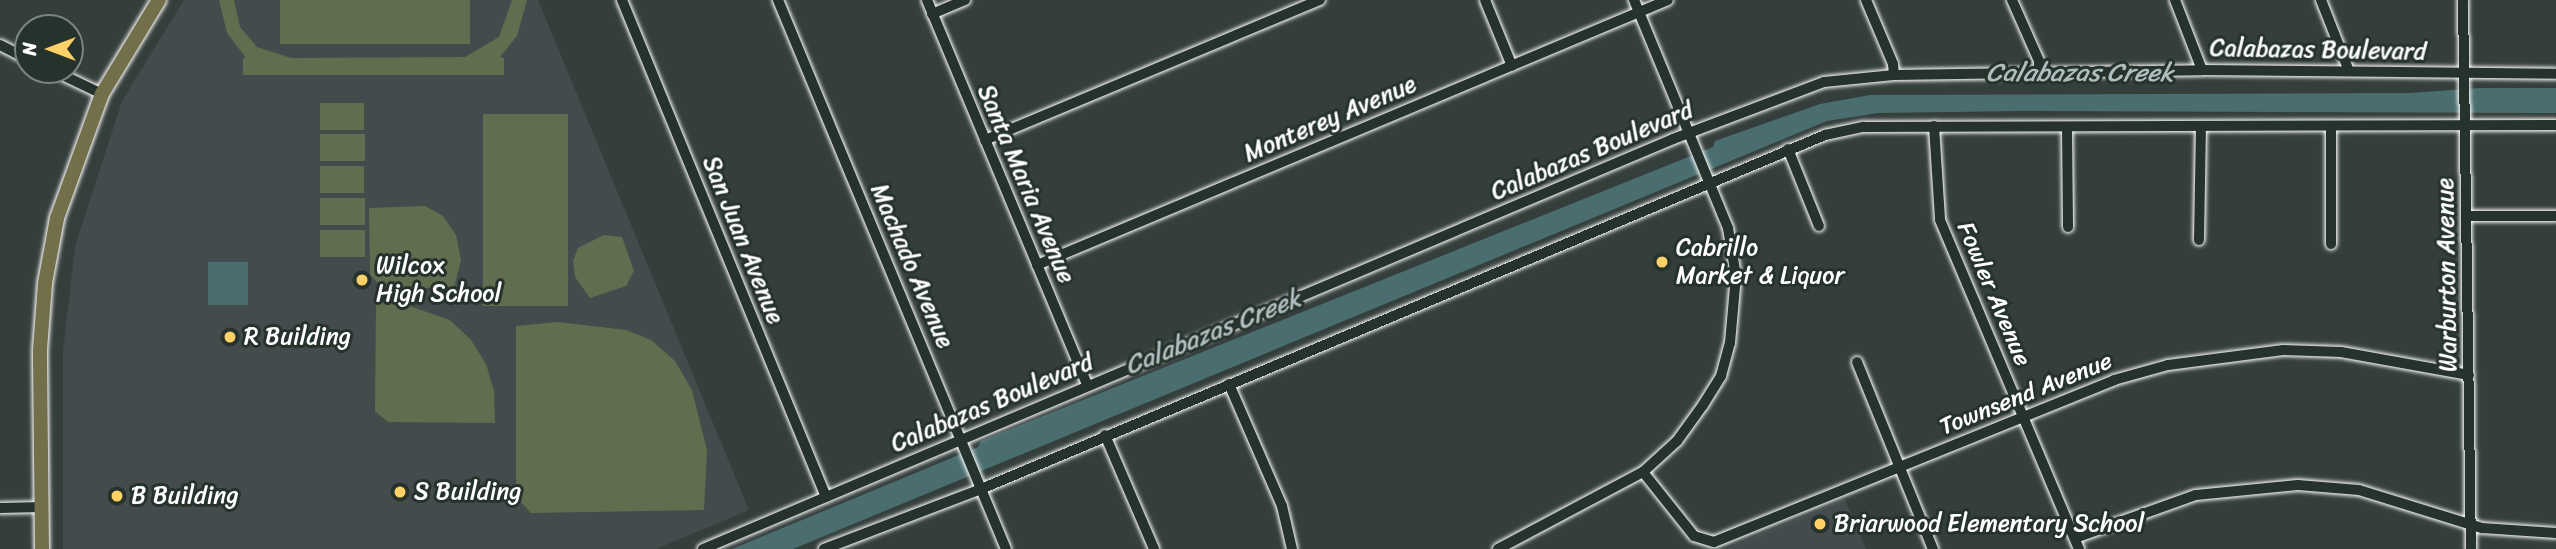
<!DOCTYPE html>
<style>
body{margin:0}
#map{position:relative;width:2556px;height:549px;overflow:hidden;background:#343e3b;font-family:Sriracha,sans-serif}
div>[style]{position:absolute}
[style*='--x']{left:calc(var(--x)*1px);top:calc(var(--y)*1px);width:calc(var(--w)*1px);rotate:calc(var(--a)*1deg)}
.built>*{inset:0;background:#444b4c}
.green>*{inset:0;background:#606e4f;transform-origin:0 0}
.water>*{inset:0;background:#4a6e70;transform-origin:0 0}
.roads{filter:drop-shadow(0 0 2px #fff) drop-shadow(0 0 2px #fff)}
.minor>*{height:10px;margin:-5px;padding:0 5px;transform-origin:5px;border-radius:5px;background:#26332d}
.major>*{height:14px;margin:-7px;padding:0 7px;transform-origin:7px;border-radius:7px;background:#726f4a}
.dots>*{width:19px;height:19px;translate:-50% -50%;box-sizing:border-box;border:4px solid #26332d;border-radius:50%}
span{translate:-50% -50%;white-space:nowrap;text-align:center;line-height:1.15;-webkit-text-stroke:6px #26332d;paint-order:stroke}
.street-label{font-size:24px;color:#fff}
.poi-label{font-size:24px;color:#fff}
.left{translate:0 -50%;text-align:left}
.water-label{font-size:26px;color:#aebebf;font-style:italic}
.north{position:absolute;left:14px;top:14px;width:70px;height:70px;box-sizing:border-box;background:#26332d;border:2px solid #7d8581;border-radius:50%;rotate:270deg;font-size:19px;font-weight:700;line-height:28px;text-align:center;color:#fff}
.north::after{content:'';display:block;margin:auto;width:24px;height:32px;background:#ffd166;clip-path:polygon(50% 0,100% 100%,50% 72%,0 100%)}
</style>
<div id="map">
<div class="built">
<div style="clip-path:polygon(184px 0,538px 0,749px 510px,656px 549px,63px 549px,63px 351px,75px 246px,122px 101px)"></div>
<div style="clip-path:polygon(1845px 499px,1866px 549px,1725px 549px)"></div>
</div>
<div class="green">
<div style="clip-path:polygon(219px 0,234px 0,240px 27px,257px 47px,291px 58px,465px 57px,499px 37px,512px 0,527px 0,517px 36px,500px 57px,504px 58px,504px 75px,243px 75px,243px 58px,246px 58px,227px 33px)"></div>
<div style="left:280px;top:0;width:190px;height:44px"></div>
<div style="left:320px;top:103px;width:44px;height:27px"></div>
<div style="left:483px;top:114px;width:85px;height:192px"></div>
<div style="left:320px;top:134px;width:45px;height:27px"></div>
<div style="left:320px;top:166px;width:44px;height:27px"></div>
<div style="left:320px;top:198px;width:45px;height:27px"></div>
<div style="clip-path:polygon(425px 206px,443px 216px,456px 235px,461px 260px,454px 288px,383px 288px,370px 275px,369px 208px)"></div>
<div style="left:320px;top:230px;width:45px;height:27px"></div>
<div style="clip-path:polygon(604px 235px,622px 237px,634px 271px,626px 286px,590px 298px,575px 277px,573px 261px,578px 248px)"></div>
<div style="clip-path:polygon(398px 302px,450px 320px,471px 340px,486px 364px,494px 391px,495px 423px,388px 422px,375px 411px,376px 303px)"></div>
<div style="clip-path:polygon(558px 322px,626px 330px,651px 340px,675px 361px,692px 390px,707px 450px,704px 510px,531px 513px,516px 497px,516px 326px)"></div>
</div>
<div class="water">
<div style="clip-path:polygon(2480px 88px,2556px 88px,2556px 113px,2021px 111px,1878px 113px,1827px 121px,793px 549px,732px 549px,978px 447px,981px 441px,1713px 147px,1715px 141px,1820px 104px,1870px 95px,2410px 93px)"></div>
<div style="left:208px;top:262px;width:40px;height:43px"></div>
</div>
<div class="roads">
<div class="minor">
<div style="--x:622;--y:0;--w:537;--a:67.68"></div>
<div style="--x:778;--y:0;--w:594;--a:67.45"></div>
<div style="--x:927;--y:0;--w:417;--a:67.4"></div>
<div style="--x:1485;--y:0;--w:71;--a:67.8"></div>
<div style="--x:1866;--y:0;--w:69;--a:67.1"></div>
<div style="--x:1893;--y:64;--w:11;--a:85"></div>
<div style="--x:2012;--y:0;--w:67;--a:66.1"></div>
<div style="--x:2039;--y:61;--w:12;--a:90"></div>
<div style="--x:2175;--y:0;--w:75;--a:68.9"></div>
<div style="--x:2321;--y:0;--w:76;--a:68.5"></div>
<div style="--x:2463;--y:0;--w:549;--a:89.17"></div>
<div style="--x:932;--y:14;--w:36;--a:-23"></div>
<div style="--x:0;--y:45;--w:31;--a:27"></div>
<div style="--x:52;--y:70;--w:55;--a:25.6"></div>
<div style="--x:1934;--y:126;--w:94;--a:86.3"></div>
<div style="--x:1940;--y:220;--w:357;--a:67.1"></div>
<div style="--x:2067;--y:128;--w:99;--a:89.4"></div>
<div style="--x:2331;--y:128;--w:116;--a:90"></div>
<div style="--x:985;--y:140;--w:363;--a:-22.7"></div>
<div style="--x:1788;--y:149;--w:83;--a:68.1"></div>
<div style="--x:2467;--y:216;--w:89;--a:0"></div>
<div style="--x:2199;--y:240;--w:113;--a:-89"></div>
<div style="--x:1037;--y:265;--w:684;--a:-22.78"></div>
<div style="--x:1857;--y:362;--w:202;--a:67.9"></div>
<div style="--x:1229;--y:384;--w:133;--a:66.5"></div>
<div style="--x:1282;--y:506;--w:44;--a:76.9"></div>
<div style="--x:1105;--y:435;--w:124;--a:66.7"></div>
<div style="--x:1643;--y:472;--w:82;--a:51.4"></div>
<div style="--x:1694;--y:536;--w:21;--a:17"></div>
<div style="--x:1714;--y:542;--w:432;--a:-22"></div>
<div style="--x:2114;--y:380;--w:56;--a:-15.5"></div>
<div style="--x:2168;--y:365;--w:116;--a:-7.4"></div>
<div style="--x:2283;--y:350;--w:58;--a:2"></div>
<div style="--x:2341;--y:352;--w:130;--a:10.2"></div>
<div style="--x:0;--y:508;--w:42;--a:-1.4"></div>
<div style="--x:2075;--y:538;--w:128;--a:-19.6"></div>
<div style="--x:2196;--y:495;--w:102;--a:-5.6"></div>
<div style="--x:2298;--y:485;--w:61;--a:4.7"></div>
<div style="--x:2359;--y:490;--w:129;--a:17.2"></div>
<div style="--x:2482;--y:528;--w:74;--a:3.9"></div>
<div style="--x:703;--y:549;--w:1053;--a:-22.91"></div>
<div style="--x:1673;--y:139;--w:161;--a:-20.7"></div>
<div style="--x:1824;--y:82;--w:70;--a:-5.7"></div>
<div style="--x:1894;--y:75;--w:308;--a:-0.9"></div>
<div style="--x:2202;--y:70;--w:354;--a:0.6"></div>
<div style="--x:824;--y:549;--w:168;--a:-20.9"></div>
<div style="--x:981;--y:489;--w:915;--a:-22.75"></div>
<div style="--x:1825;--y:135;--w:40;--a:-12"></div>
<div style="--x:1864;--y:127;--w:692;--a:-0.17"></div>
<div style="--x:1498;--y:549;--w:164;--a:-28"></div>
<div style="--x:1643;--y:472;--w:46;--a:-42.4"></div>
<div style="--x:1677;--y:441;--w:44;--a:-54.2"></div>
<div style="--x:1703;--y:405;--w:34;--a:-58"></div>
<div style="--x:1721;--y:376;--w:34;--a:-75"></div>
<div style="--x:1730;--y:343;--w:67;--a:-84.9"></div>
<div style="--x:1736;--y:276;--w:49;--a:-99.5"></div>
<div style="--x:1728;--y:228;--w:247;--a:-112.4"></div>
</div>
<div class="major">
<div style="--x:42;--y:549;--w:199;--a:-90.6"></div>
<div style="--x:40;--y:350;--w:67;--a:-85.7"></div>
<div style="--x:45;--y:283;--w:66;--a:-79.5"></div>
<div style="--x:57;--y:218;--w:132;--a:-70.1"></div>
<div style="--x:102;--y:94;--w:110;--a:-58.8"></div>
</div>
</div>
<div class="dots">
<div style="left:1662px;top:262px;background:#ffd166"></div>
<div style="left:362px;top:280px;background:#ffd166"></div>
<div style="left:230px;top:337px;background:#ffd166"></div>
<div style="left:400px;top:492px;background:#ffd166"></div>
<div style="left:117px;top:496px;background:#ffd166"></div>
<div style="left:1820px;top:524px;background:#ffd166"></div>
</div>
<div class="street-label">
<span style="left:2318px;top:50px;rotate:1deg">Calabazas Boulevard</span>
<span style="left:1330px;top:119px;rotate:-23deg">Monterey Avenue</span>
<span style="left:1592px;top:151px;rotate:-23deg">Calabazas Boulevard</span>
<span style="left:1026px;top:184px;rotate:67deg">Santa Maria Avenue</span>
<span style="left:743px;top:240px;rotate:68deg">San Juan Avenue</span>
<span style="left:912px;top:266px;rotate:67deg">Machado Avenue</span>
<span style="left:2447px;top:275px;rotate:-91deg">Warburton Avenue</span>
<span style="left:1994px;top:294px;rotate:67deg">Fowler Avenue</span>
<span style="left:2026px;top:394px;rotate:-22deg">Townsend Avenue</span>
<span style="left:992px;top:403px;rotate:-23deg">Calabazas Boulevard</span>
</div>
<div class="poi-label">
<span class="left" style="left:1676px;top:262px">Cabrillo<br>Market &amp; Liquor</span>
<span class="left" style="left:376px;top:280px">Wilcox<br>High School</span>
<span class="left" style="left:244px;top:337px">R Building</span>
<span class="left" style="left:414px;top:492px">S Building</span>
<span class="left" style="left:131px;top:496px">B Building</span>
<span class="left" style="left:1834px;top:524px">Briarwood Elementary School</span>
</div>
<div class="water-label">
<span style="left:2080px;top:73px">Calabazas Creek</span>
<span style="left:1213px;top:332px;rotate:-22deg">Calabazas Creek</span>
</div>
<div class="north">N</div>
</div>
